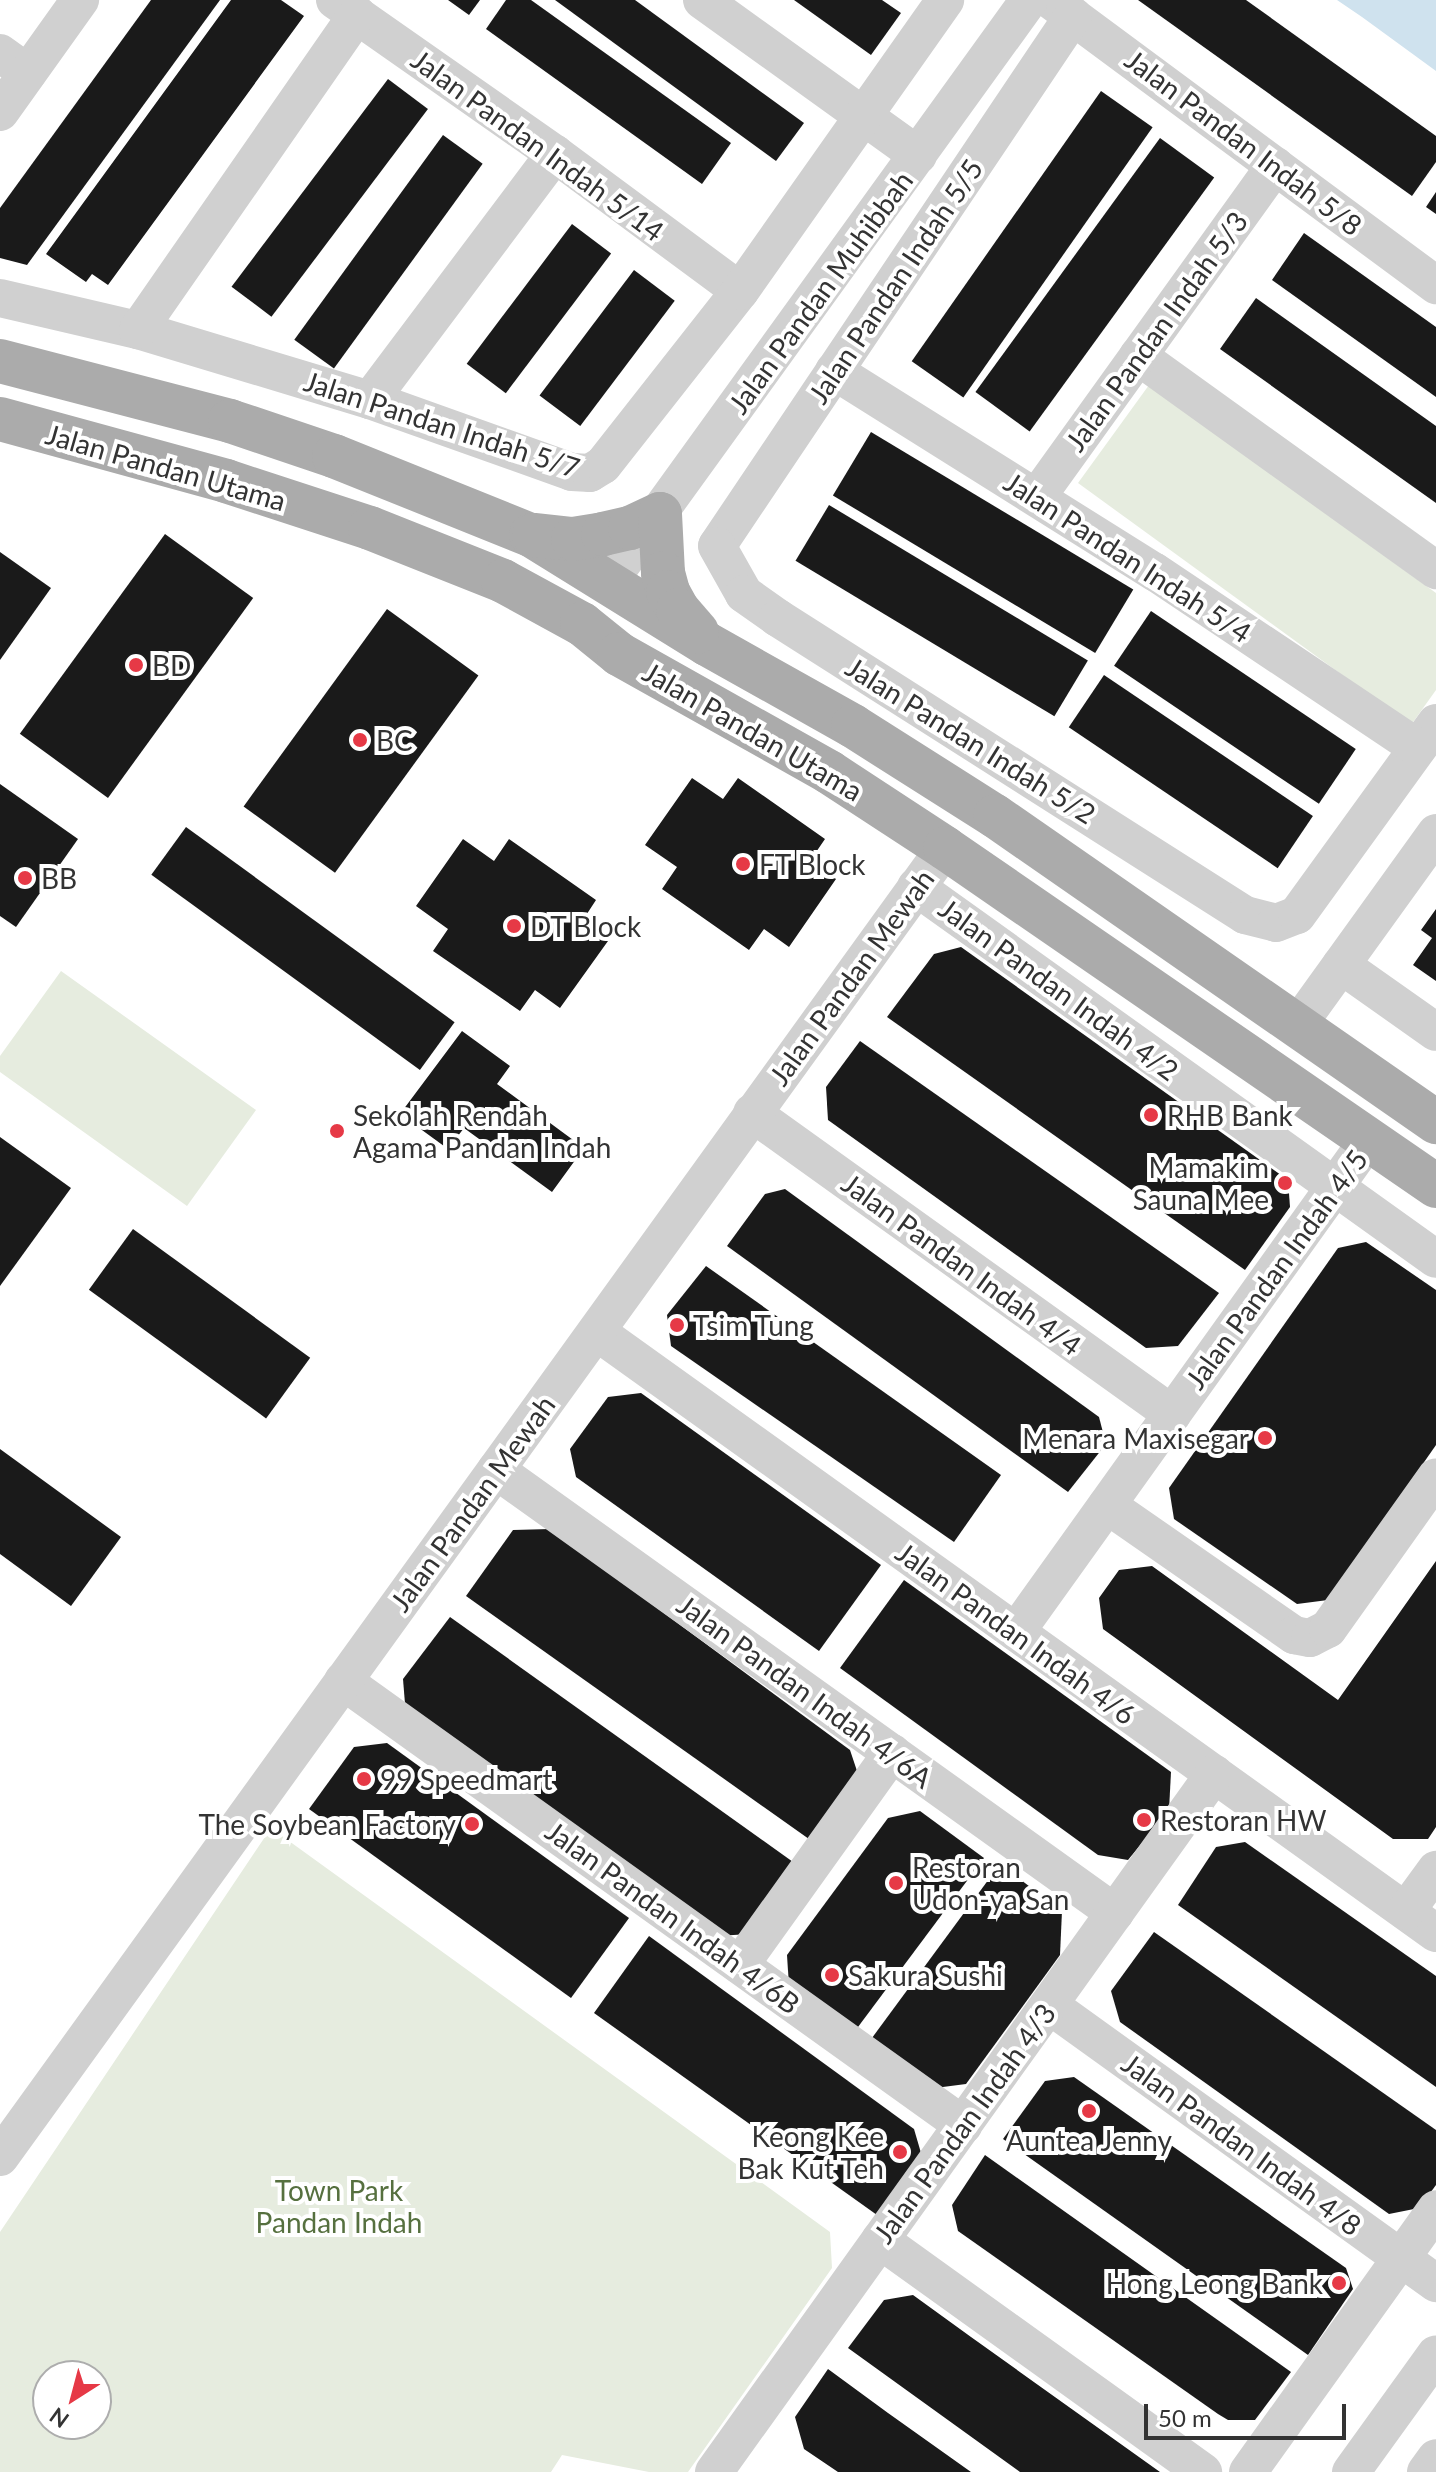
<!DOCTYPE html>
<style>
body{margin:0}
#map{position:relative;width:1436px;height:2472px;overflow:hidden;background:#fff;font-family:Lato,sans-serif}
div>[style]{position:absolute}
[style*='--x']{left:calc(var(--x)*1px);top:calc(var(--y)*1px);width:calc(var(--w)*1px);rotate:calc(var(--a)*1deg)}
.green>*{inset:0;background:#e6ecdf}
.water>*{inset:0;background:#cfe2ee}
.building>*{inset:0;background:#1a1a1a;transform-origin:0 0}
.minor>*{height:38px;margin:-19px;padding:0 19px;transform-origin:19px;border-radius:19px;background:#d0d0d0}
.major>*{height:44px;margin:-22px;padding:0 22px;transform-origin:22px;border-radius:22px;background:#ababab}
.dots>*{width:22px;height:22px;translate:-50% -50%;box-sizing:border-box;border:4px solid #fff;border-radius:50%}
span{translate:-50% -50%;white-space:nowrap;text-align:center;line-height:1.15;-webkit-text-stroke:8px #fff;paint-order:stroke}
.street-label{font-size:28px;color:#333}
.poi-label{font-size:28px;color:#333}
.left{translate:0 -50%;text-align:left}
.right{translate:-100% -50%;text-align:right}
.park-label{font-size:28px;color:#56703f}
.north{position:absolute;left:32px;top:2360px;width:80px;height:80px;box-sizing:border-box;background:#fff;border:2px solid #adadad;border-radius:50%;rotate:216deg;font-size:22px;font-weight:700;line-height:32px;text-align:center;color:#333}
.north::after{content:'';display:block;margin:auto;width:28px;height:36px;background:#e63946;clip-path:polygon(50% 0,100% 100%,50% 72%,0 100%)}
.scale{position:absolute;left:1144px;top:2404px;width:202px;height:36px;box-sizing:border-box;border:4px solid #333;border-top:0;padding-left:10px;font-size:24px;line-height:28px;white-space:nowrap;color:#333;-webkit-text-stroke:6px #fff;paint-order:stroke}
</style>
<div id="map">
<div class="green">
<div style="clip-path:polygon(1149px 385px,1436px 593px,1436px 690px,1411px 725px,1078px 483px)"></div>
<div style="clip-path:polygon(61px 971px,256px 1110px,187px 1206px,0 1072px,0 1056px)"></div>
<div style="clip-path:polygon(evenodd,271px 1828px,830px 2232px,832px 2268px,688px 2472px,649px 2472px,562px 2455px,551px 2472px,0 2472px,0 2232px,271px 1828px,48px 2376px,96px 2376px,96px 2424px,48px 2424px,48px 2376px)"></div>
</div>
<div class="water">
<div style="clip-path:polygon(1337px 0,1436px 0,1436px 71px,1362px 17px)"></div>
</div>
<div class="building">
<div style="clip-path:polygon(151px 0,220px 0,27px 265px,0 258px,0 208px)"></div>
<div style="clip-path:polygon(231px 0,281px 0,304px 16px,108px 285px,92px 274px,86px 282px,46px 254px)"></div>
<div style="clip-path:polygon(448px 0,480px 0,469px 15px)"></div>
<div style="clip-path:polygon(506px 0,531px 0,731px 143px,702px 184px,486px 29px)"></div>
<div style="clip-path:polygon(555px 0,635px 0,804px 123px,776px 161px)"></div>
<div style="clip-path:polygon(794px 0,882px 0,901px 13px,871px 55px)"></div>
<div style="clip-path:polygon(1138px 0,1246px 0,1436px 136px,1436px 162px,1412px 196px)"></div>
<div style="left:388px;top:79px;width:50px;height:260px;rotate:37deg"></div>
<div style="left:1101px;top:91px;width:63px;height:330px;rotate:35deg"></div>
<div style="left:443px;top:135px;width:49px;height:253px;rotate:36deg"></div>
<div style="left:1160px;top:138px;width:67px;height:314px;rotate:36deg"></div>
<div style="clip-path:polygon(1436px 192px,1436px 214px,1426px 207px)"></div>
<div style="left:572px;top:224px;width:49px;height:175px;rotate:37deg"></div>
<div style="clip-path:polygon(1304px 233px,1436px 327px,1436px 397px,1272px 280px)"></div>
<div style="left:634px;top:270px;width:51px;height:157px;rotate:37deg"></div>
<div style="clip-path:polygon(1256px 298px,1436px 426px,1436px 503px,1220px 349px)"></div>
<div style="left:871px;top:432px;width:306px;height:74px;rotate:31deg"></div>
<div style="left:829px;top:505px;width:302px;height:65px;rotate:31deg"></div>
<div style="left:165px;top:534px;width:109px;height:247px;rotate:36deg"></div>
<div style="clip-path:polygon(0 552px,51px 588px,0 660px)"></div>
<div style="left:387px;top:609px;width:113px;height:244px;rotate:36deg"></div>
<div style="left:1151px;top:611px;width:247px;height:66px;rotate:34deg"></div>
<div style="left:1104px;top:675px;width:252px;height:63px;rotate:34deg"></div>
<div style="clip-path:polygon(692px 778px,723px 799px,738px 778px,825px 839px,810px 861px,836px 879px,789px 947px,764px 929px,749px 950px,662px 889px,677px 867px,645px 845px)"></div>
<div style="clip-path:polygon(0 784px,78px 839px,16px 927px,0 916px)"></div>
<div style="left:186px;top:827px;width:332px;height:59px;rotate:36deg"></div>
<div style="clip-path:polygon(463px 839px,494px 861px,509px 839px,596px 900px,581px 923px,608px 941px,560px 1008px,535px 990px,520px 1011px,433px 951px,448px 929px,416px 906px)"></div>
<div style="clip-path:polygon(1436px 909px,1436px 981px,1413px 965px,1432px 938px,1421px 930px)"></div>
<div style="clip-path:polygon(961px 947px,1288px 1180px,1290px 1207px,1245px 1270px,887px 1017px,934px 954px)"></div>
<div style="clip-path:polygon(462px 1031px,510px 1066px,497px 1084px,584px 1148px,552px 1192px,464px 1128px,448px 1149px,400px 1114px)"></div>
<div style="clip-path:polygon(860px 1041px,1219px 1293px,1178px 1346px,1146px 1348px,828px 1120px,826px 1087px)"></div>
<div style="clip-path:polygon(0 1137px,71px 1188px,0 1286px)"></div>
<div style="clip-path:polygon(785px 1189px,1099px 1417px,1106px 1444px,1068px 1492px,727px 1246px,765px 1194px)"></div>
<div style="left:133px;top:1229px;width:219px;height:75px;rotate:36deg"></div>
<div style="clip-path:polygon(1366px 1242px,1436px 1290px,1436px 1445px,1328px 1600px,1297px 1604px,1174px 1519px,1169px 1488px,1338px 1248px)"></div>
<div style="clip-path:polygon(706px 1266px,1001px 1475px,954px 1542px,671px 1346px,667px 1315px)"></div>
<div style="clip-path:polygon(641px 1393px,881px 1565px,819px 1651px,576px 1477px,570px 1449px,608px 1397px)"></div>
<div style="clip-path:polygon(0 1449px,121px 1537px,71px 1606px,0 1554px)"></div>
<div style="clip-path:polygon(550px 1529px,850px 1750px,860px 1780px,816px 1844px,466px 1596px,513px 1530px)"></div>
<div style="clip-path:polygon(1436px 1561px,1436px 1827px,1428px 1839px,1393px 1839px,1103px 1629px,1099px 1598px,1119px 1570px,1152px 1566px,1338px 1700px)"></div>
<div style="clip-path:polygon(904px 1580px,1171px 1772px,1169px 1810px,1128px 1860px,1098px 1855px,840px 1668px)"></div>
<div style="clip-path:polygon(450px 1617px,800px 1867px,749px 1934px,718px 1936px,406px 1716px,403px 1679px)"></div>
<div style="clip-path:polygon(387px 1743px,629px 1918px,571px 1998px,309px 1809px,354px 1747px)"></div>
<div style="clip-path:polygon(920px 1811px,984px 1858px,855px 2031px,789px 1986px,787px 1955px,888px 1818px)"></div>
<div style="clip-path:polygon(1245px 1842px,1436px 1976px,1436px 2087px,1178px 1905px,1216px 1847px)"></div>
<div style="clip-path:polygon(1000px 1864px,1062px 1911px,1060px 1955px,966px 2084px,935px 2088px,869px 2042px)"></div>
<div style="clip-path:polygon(1154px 1932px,1436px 2130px,1436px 2185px,1419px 2208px,1389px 2214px,1120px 2022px,1111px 1991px)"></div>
<div style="clip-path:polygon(649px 1936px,914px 2129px,921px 2153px,877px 2215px,594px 2013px)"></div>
<div style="clip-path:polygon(1074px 2077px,1346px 2268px,1353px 2289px,1308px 2355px,1003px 2139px,1045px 2081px)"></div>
<div style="clip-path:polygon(985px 2155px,1291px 2372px,1255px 2420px,1228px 2420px,1218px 2414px,958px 2231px,952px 2205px)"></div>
<div style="clip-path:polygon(913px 2295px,971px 2337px,1160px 2472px,1020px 2472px,848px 2348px,884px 2300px)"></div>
<div style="clip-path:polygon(828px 2369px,888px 2413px,971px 2472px,838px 2472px,804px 2449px,795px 2417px)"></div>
</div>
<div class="minor">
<div style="--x:335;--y:0;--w:269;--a:35"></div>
<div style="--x:555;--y:154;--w:230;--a:36.5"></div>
<div style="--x:702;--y:0;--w:266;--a:35.7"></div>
<div style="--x:1052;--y:1;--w:478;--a:36.5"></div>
<div style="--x:1073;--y:16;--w:638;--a:123.89"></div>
<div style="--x:717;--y:546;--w:55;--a:60.6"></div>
<div style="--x:744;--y:594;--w:42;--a:35.2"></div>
<div style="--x:778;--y:618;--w:553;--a:32.46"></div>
<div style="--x:1245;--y:915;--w:32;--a:14"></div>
<div style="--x:1276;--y:923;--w:22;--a:-21"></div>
<div style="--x:1297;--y:915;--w:237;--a:-54.1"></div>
<div style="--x:0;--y:53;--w:34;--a:36"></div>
<div style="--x:0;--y:112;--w:138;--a:-54.5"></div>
<div style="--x:0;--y:298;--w:142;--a:13.1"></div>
<div style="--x:138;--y:330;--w:242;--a:16.8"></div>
<div style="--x:370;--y:400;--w:214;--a:19.6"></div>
<div style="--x:572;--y:472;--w:18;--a:3"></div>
<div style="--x:590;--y:473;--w:15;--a:-32"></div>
<div style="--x:603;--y:465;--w:221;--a:-51.8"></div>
<div style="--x:740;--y:291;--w:356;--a:-54.8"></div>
<div style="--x:138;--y:330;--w:384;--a:-55.2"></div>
<div style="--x:1138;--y:356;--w:367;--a:35.7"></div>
<div style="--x:834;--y:371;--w:379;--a:32.1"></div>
<div style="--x:1155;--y:572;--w:316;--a:33.8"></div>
<div style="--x:370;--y:400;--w:308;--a:-53.1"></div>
<div style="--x:1037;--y:497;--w:408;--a:-54.3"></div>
<div style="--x:608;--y:583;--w:719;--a:-54.17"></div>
<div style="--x:916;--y:887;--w:639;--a:35.58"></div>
<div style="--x:1341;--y:965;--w:116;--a:35.2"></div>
<div style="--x:1297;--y:1026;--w:238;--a:-54.2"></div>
<div style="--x:752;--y:1113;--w:517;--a:35.63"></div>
<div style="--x:597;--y:1332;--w:1032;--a:35.62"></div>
<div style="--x:496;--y:1470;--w:761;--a:35.59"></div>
<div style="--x:1107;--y:1505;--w:228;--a:34.8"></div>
<div style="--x:1294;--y:1635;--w:16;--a:11"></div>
<div style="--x:1310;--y:1638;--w:20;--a:-27"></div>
<div style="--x:1328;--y:1629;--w:186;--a:-54.6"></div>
<div style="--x:1016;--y:1632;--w:606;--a:-54.4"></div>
<div style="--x:343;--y:1681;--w:763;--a:35.61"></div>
<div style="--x:1406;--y:1911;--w:51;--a:-53.8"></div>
<div style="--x:740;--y:1965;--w:261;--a:-54.4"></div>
<div style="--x:1049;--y:2005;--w:477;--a:35.7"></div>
<div style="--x:0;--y:2157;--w:1614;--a:-54.17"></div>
<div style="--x:880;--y:2240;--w:398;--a:35.7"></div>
<div style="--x:714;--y:2472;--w:859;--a:-54.38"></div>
<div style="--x:1248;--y:2472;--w:323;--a:-54.4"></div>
<div style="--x:1351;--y:2472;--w:145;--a:-54.2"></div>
<div style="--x:1426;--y:2472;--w:17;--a:-54"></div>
</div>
<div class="major">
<div style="--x:0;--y:361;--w:238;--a:14.6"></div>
<div style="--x:230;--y:421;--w:110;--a:18.6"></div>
<div style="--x:334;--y:456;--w:212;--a:21.9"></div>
<div style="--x:531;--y:535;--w:207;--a:31.8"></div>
<div style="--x:707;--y:644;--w:167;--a:29.3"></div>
<div style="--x:853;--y:726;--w:168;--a:32.4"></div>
<div style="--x:995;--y:816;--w:537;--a:34.76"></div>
<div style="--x:0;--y:419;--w:234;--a:15.3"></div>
<div style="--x:226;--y:481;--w:151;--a:18.1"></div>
<div style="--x:370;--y:528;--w:143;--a:21.7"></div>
<div style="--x:503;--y:581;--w:90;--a:28.6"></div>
<div style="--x:582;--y:624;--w:48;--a:39"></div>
<div style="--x:619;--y:654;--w:241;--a:29.3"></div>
<div style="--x:829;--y:772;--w:139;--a:33.2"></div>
<div style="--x:945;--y:848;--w:596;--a:34.54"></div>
<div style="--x:534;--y:535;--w:39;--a:6"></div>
<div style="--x:573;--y:539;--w:30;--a:-9"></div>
<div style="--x:603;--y:534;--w:28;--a:-13"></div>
<div style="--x:630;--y:528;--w:33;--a:-25"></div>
<div style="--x:660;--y:514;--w:59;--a:87.1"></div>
<div style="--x:663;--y:573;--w:20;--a:75"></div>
<div style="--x:668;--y:592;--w:21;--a:61"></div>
<div style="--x:678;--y:610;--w:29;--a:49"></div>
</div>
<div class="dots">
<div style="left:136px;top:665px;background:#e63946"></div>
<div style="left:360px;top:740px;background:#e63946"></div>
<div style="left:743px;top:864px;background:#e63946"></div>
<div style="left:25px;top:878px;background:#e63946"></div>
<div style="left:514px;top:926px;background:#e63946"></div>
<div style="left:1151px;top:1115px;background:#e63946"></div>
<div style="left:337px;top:1131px;background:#e63946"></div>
<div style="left:1285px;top:1183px;background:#e63946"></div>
<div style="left:677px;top:1325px;background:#e63946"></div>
<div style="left:1265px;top:1438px;background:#e63946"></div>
<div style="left:364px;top:1779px;background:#e63946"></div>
<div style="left:1144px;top:1820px;background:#e63946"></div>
<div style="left:472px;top:1824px;background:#e63946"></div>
<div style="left:896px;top:1883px;background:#e63946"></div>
<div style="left:832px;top:1975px;background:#e63946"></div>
<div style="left:1089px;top:2111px;background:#e63946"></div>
<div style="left:900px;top:2152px;background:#e63946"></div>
<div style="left:1339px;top:2283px;background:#e63946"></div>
</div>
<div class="street-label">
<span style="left:1244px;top:142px;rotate:37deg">Jalan Pandan Indah 5/8</span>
<span style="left:538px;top:145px;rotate:36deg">Jalan Pandan Indah 5/14</span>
<span style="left:895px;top:281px;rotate:-56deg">Jalan Pandan Indah 5/5</span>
<span style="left:820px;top:292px;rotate:-54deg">Jalan Pandan Muhibbah</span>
<span style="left:1156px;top:331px;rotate:-54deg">Jalan Pandan Indah 5/3</span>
<span style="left:442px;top:424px;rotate:18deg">Jalan Pandan Indah 5/7</span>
<span style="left:166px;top:467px;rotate:16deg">Jalan Pandan Utama</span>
<span style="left:1128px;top:557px;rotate:33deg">Jalan Pandan Indah 5/4</span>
<span style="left:753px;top:731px;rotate:30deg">Jalan Pandan Utama</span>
<span style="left:971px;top:740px;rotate:32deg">Jalan Pandan Indah 5/2</span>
<span style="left:851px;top:977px;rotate:-54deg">Jalan Pandan Mewah</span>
<span style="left:1059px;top:989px;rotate:36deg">Jalan Pandan Indah 4/2</span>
<span style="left:962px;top:1264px;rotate:36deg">Jalan Pandan Indah 4/4</span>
<span style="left:1276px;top:1269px;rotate:-54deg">Jalan Pandan Indah 4/5</span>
<span style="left:472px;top:1503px;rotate:-54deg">Jalan Pandan Mewah</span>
<span style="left:1016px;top:1633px;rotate:36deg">Jalan Pandan Indah 4/6</span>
<span style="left:805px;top:1691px;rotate:36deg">Jalan Pandan Indah 4/6A</span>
<span style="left:673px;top:1917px;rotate:36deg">Jalan Pandan Indah 4/6B</span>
<span style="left:964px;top:2123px;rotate:-54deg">Jalan Pandan Indah 4/3</span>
<span style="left:1242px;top:2144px;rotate:36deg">Jalan Pandan Indah 4/8</span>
</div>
<div class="poi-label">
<span class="left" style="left:152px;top:665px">BD</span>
<span class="left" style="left:376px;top:740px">BC</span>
<span class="left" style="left:759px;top:864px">FT Block</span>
<span class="left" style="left:41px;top:878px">BB</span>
<span class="left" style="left:530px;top:926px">DT Block</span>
<span class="left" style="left:353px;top:1131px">Sekolah Rendah<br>Agama Pandan Indah</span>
<span class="left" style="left:1167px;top:1115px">RHB Bank</span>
<span class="right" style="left:1269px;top:1183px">Mamakim<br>Sauna Mee</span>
<span class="left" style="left:693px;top:1325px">Tsim Tung</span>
<span class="right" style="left:1249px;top:1438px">Menara Maxisegar</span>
<span class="left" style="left:380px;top:1779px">99 Speedmart</span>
<span class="left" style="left:1160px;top:1820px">Restoran HW</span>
<span class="right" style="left:456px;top:1824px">The Soybean Factory</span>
<span class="left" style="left:912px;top:1883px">Restoran<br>Udon-ya San</span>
<span class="left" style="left:848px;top:1975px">Sakura Sushi</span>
<span class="right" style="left:884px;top:2152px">Keong Kee<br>Bak Kut Teh</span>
<span style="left:1089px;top:2140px">Auntea Jenny</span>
<span class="right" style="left:1323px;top:2283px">Hong Leong Bank</span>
</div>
<div class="park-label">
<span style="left:339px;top:2206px">Town Park<br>Pandan Indah</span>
</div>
<div class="north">N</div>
<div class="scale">50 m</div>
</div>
